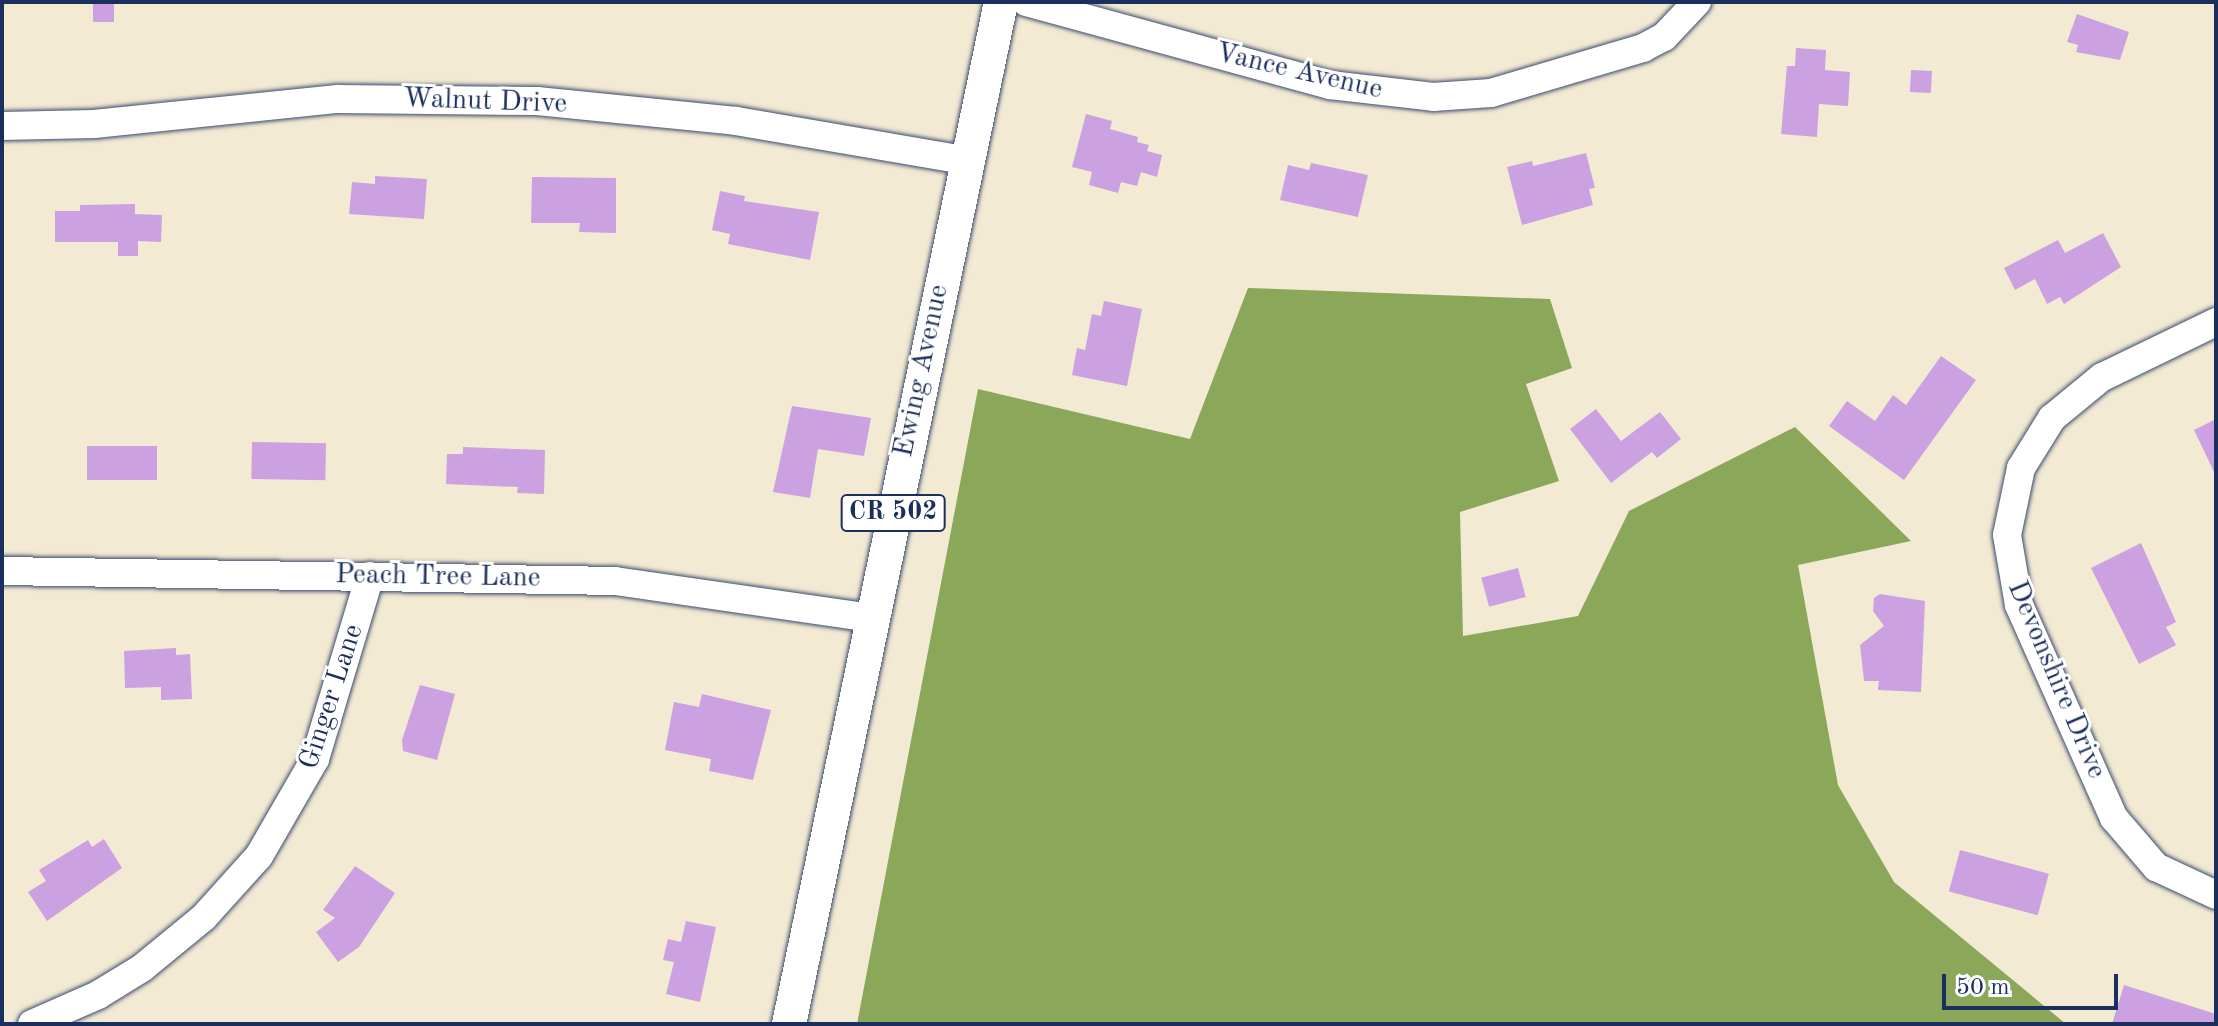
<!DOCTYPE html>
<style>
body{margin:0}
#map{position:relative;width:2218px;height:1026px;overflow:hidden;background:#f3ead3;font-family:"Old Standard TT",serif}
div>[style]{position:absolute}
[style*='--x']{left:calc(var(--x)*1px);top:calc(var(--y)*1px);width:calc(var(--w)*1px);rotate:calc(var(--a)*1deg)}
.forest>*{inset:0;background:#8ba75a}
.building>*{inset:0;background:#cca1e1;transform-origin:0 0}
.roads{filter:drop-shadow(0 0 2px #3b4b70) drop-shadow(0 0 2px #3b4b70)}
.minor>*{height:28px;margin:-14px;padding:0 14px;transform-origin:14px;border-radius:14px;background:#fff}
.major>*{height:34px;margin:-17px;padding:0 17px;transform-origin:17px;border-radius:17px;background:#fff}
span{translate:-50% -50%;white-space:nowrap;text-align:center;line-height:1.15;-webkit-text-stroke:6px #fff;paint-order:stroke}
.shield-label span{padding:2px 6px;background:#fff;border:2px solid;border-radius:6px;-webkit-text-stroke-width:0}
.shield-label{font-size:26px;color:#1b2f5e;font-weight:700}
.street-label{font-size:28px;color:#1b2f5e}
.frame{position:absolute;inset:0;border:4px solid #1b2f5e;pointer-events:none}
.scale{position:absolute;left:1942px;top:974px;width:176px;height:36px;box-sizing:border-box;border:4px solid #1b2f5e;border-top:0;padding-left:10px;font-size:24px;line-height:28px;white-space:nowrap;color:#1b2f5e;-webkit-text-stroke:6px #fff;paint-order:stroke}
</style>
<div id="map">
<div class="forest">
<div style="clip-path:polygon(1248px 288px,1550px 299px,1572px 368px,1526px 384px,1559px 481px,1460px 512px,1463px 636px,1578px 616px,1629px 511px,1795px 427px,1911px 541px,1798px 565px,1838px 785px,1894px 882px,2066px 1024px,857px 1024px,978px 389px,1190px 439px)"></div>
</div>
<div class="building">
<div style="left:93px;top:2px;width:21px;height:20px"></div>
<div style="clip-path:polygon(2077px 14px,2129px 32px,2120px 60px,2076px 52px,2078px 45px,2067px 42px)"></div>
<div style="clip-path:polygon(1796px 48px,1826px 50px,1825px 70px,1850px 72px,1848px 106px,1819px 104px,1817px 137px,1781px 134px,1787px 66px,1795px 66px)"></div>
<div style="left:1911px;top:70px;width:21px;height:22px;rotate:3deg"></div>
<div style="clip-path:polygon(1086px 114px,1112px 121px,1110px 129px,1138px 137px,1137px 142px,1149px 145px,1147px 151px,1162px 155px,1157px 177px,1141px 172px,1137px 186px,1121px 182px,1118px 193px,1089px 185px,1092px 172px,1072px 167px)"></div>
<div style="clip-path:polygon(1586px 153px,1595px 188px,1589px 189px,1593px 205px,1522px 225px,1507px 167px,1532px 161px,1533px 166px)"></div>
<div style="clip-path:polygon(1311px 163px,1368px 175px,1358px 217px,1280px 200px,1288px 165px,1309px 170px)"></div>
<div style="clip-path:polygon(375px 176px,427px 179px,424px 219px,349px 214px,352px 182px,375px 184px)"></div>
<div style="clip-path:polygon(532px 177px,616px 178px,616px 233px,579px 232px,580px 223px,531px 223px)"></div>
<div style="clip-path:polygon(720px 191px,745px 196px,744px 201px,819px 212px,810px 260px,728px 244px,730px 234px,712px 230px)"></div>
<div style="clip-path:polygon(135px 204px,135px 214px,162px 215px,161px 242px,138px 241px,138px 256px,118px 256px,118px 242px,55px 242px,55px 211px,80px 211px,80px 205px)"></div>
<div style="clip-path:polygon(2103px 233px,2121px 267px,2064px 304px,2060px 297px,2047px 304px,2035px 279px,2015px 290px,2004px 268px,2058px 240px,2065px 253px)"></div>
<div style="clip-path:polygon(1104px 301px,1142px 309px,1127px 386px,1072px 375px,1077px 348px,1085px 350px,1092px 314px,1101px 316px)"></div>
<div style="clip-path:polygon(1941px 356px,1976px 380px,1904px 480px,1829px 426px,1847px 401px,1875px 421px,1893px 395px,1906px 405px)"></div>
<div style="clip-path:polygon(792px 406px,871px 418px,864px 456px,818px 449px,810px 498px,773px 492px)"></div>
<div style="clip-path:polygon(1596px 409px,1621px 441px,1660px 412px,1681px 439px,1657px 458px,1652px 452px,1611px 483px,1570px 429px)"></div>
<div style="clip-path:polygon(2216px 419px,2216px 476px,2194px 430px)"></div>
<div style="left:252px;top:442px;width:74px;height:37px;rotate:1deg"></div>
<div style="left:87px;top:446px;width:70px;height:34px"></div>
<div style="clip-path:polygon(463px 447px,545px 450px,544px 494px,517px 493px,518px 487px,446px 484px,447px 454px,463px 454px)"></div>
<div style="clip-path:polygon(2141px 543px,2176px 622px,2166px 627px,2176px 645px,2139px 664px,2091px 568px)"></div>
<div style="left:1518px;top:568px;width:30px;height:38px;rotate:75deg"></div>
<div style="clip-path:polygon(1880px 594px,1925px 601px,1921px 692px,1878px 690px,1879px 681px,1864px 681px,1860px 645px,1884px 626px,1873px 611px,1874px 598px)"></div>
<div style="clip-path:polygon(176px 648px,176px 655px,190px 654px,192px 699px,161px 700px,161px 687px,125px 688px,124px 651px)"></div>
<div style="clip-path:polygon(420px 685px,455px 694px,437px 760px,403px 751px,402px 740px)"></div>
<div style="clip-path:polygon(702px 694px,771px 710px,753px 780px,709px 771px,711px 759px,665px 750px,674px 702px,699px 707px)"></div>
<div style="clip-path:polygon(104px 839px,122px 868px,47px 921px,28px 892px,46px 881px,39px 870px,88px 840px,92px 847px)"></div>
<div style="left:1960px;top:850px;width:92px;height:43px;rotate:15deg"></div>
<div style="clip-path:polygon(355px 866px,395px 893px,359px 947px,338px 962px,316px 932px,335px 918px,323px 910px)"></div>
<div style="clip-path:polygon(686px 921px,716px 927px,700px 1002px,666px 994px,674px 962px,663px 960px,668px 939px,681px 942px)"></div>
<div style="clip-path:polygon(2124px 985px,2216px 1014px,2216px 1024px,2112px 1024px)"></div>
</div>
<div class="roads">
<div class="minor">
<div style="--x:1026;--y:2;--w:315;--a:15.3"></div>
<div style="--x:1330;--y:85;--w:104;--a:6.6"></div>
<div style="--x:1433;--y:97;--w:58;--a:-3.9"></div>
<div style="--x:1491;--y:93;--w:159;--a:-16.5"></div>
<div style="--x:1643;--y:48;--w:24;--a:-28"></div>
<div style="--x:1664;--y:37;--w:48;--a:-46.7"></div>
<div style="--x:2;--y:126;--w:92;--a:-1.2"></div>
<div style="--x:94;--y:124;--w:245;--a:-5.9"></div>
<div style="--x:338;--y:99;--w:199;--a:0.6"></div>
<div style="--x:537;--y:101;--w:200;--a:5.7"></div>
<div style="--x:736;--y:121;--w:232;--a:9.7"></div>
<div style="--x:2216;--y:322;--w:127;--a:154.2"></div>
<div style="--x:2102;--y:377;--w:65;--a:140.6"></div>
<div style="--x:2052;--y:418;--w:59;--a:121.8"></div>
<div style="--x:2021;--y:468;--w:68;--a:101.8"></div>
<div style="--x:2007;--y:535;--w:71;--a:80.3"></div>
<div style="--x:2019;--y:605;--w:233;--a:66"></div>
<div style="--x:2114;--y:818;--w:65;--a:49.4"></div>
<div style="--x:2156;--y:867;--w:66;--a:25"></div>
<div style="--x:2;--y:571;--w:613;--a:0.93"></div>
<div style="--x:615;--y:581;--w:260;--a:8.2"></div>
<div style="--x:32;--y:1024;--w:72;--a:-23.7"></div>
<div style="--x:98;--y:995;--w:52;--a:-31.5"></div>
<div style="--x:142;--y:968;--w:80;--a:-39.4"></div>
<div style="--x:204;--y:917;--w:82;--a:-48"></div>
<div style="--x:259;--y:856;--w:112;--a:-60"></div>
<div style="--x:315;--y:759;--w:191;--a:-73.3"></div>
</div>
<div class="major">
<div style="--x:789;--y:1024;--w:1044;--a:-78.28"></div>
</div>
</div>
<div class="shield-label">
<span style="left:893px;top:513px">CR 502</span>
</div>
<div class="street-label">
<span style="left:1299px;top:72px;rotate:13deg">Vance Avenue</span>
<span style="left:485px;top:102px;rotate:2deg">Walnut Drive</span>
<span style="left:922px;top:371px;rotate:-78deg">Ewing Avenue</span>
<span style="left:438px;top:577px;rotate:1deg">Peach Tree Lane</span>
<span style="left:2056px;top:680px;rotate:67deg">Devonshire Drive</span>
<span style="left:332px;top:697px;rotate:-72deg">Ginger Lane</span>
</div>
<div class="frame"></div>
<div class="scale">50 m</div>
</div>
